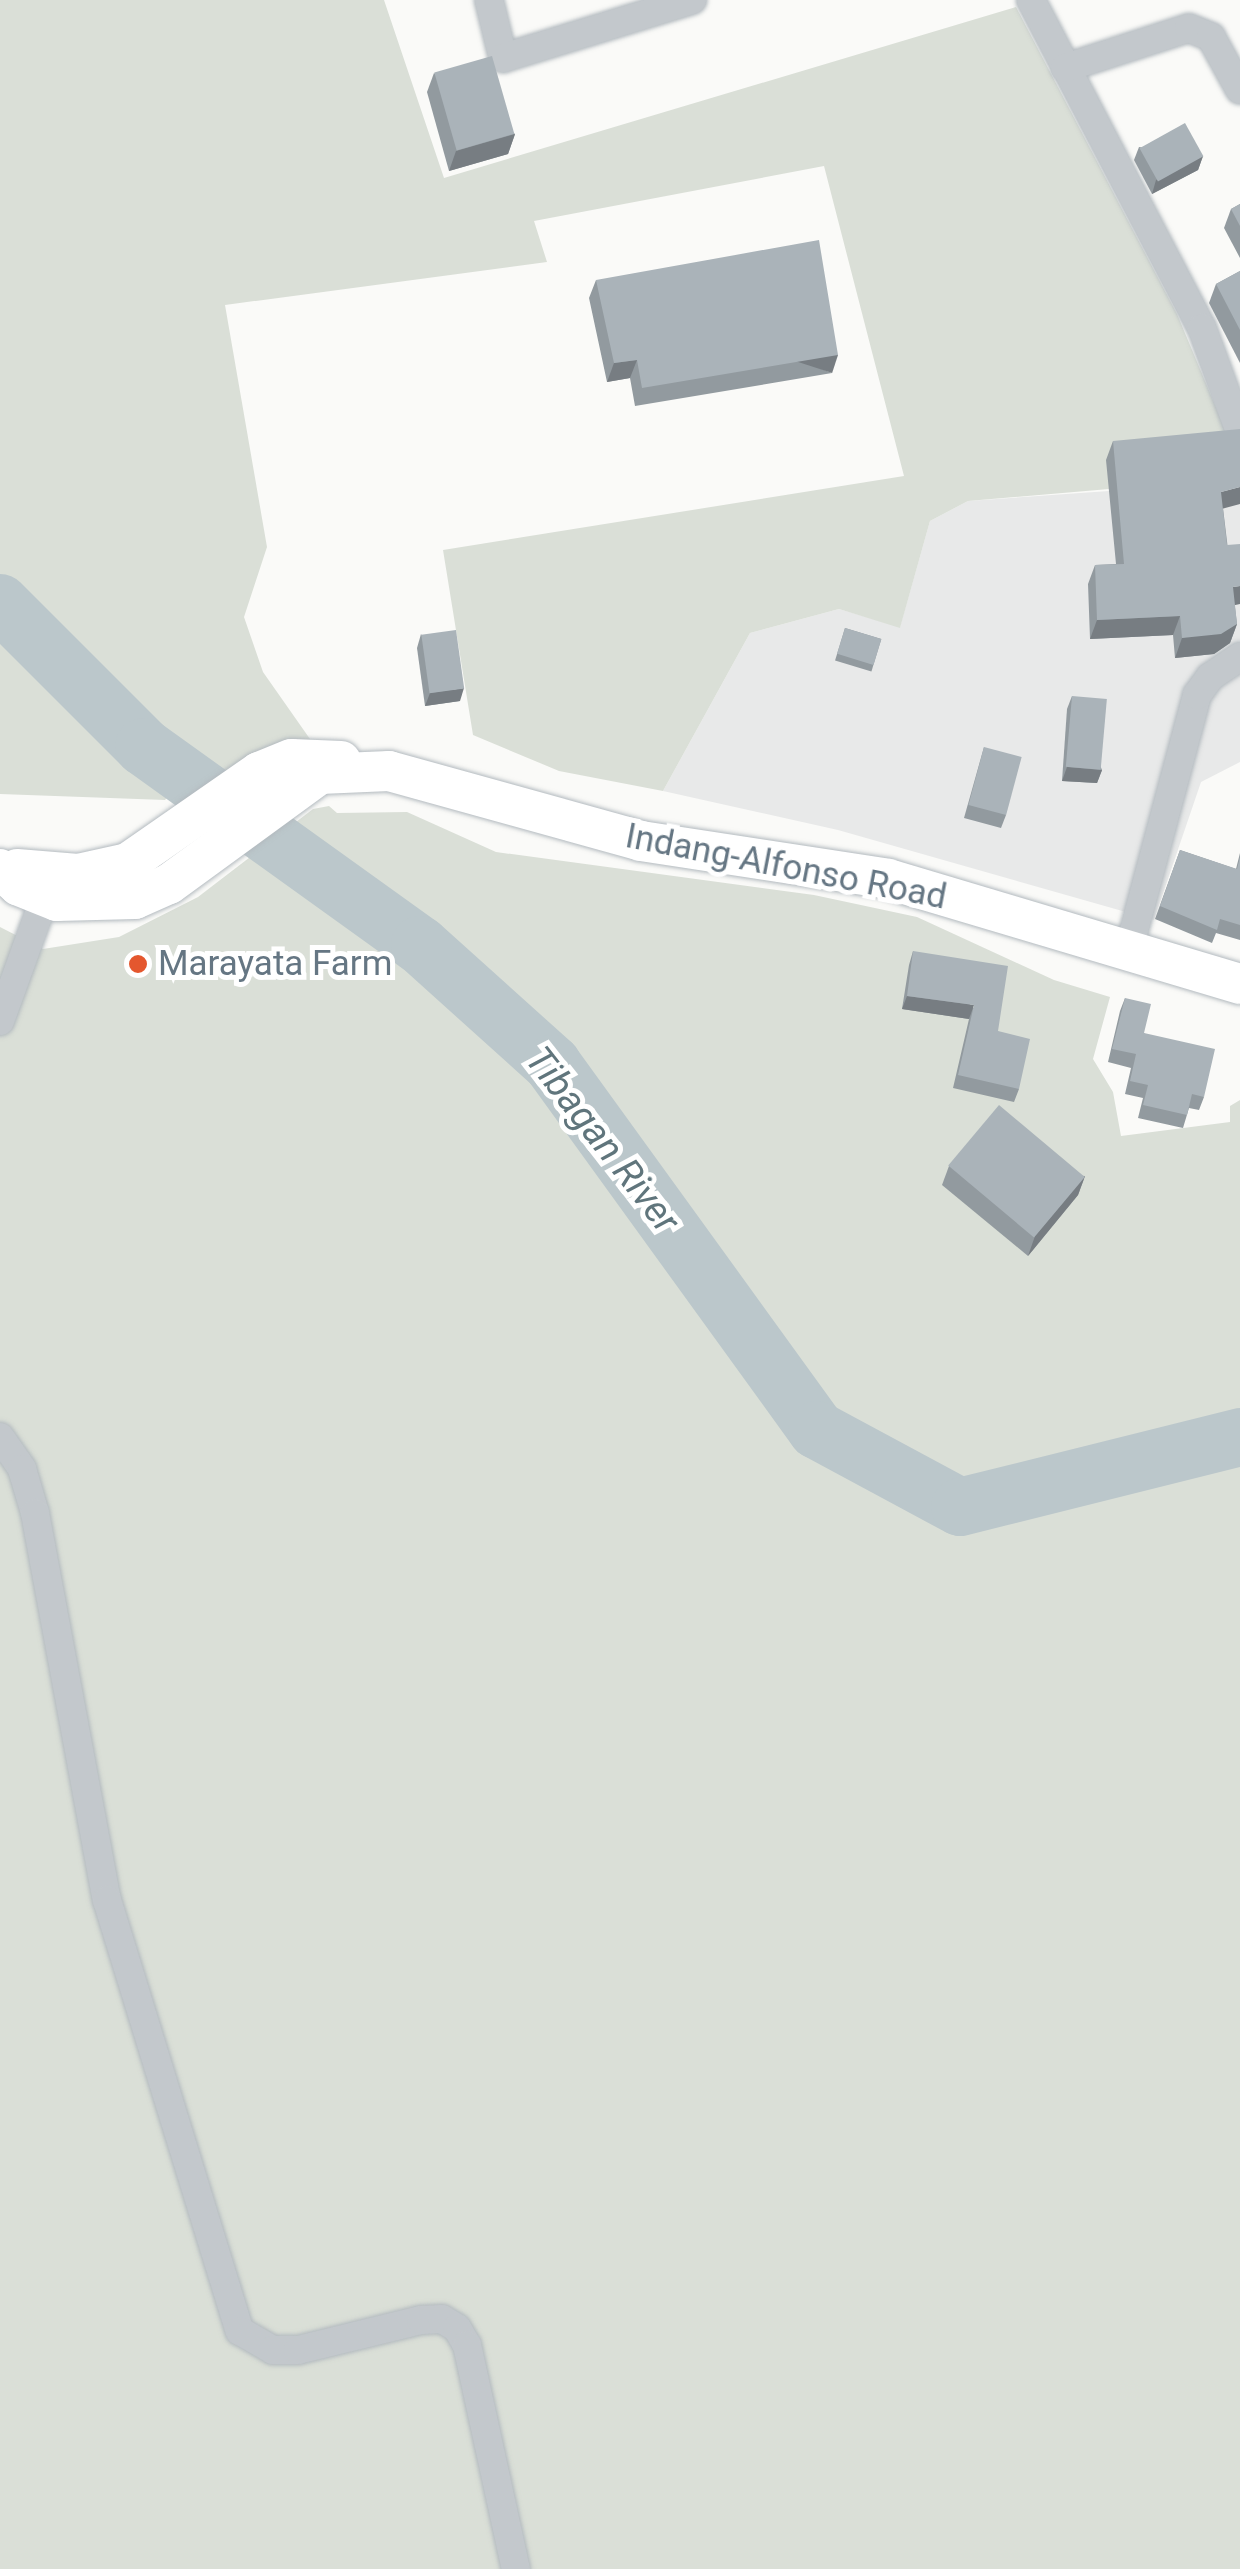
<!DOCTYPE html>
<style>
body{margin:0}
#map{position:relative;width:1240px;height:2569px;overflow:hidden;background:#fafaf8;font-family:Roboto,sans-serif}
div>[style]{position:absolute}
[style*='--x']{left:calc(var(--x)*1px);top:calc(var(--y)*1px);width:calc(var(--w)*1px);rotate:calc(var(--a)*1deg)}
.built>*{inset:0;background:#e8e9e9}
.green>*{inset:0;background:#dadfd7}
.river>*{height:58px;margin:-29px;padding:0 29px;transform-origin:29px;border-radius:29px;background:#bbc7cb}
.roads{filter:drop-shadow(0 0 2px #b3babf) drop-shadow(0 0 2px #b3babf)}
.minor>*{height:28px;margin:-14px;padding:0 14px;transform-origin:14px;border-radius:14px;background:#c3c8cc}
.secondary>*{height:40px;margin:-20px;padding:0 20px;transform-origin:20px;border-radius:20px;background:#fff}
.wall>*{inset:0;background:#929a9f;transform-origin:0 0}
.shaded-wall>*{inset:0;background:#777d82;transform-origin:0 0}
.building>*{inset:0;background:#aab3b9;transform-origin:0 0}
.dots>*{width:28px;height:28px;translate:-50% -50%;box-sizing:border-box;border:5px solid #fff;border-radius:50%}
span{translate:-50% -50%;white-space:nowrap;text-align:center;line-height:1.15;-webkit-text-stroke:10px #fff;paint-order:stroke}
.street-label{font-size:35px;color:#657683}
.poi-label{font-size:35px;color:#657683}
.left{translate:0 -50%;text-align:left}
.water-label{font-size:38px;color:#60757c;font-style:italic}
</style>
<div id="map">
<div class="built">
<div style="clip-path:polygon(1233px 448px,1240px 481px,1240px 762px,1201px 782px,1154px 920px,838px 830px,663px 791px,750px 633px,839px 609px,900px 627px,930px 521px,968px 501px,1109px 491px,1106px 460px)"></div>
</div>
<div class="green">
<div style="clip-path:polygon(0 0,384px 0,444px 178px,1016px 7px,1177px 314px,1233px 448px,1107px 460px,1109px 489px,968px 501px,930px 521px,900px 628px,839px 609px,750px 633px,663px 791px,559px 771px,473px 735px,443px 550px,904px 476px,824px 166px,534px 221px,547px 262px,225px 305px,267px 547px,244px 617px,263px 672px,317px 749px,203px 789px,186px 777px,165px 800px,0 794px)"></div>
<div style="clip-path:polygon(329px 806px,337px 813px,407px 812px,496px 852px,814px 895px,917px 917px,1054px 980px,1110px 997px,1093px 1059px,1113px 1092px,1121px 1136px,1230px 1122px,1230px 1106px,1240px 1100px,1240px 2569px,0 2569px,0 927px,43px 949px,119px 937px,198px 897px,313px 809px)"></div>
</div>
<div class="river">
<div style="--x:0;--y:603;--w:204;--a:45"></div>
<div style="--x:144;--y:747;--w:340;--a:35.7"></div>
<div style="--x:420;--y:945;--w:178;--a:42"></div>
<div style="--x:552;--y:1064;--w:452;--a:54.1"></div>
<div style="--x:817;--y:1430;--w:162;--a:28.3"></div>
<div style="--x:960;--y:1507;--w:289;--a:-14"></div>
</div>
<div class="roads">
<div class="minor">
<div style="--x:489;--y:0;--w:60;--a:76.4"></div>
<div style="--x:503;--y:58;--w:198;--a:-17.1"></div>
<div style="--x:1031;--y:0;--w:370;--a:62.5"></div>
<div style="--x:1202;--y:328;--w:111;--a:69.9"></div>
<div style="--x:1065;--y:68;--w:130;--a:-17.9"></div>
<div style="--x:1189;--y:28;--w:24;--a:22"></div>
<div style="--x:1211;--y:37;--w:60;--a:61.3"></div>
<div style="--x:1129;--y:949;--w:263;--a:-75"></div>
<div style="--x:1197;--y:695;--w:22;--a:-54"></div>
<div style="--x:1210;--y:677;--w:36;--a:-34"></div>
<div style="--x:0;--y:1021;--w:132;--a:-70.1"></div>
<div style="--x:0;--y:1437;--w:39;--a:55"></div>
<div style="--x:22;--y:1469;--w:46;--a:73.5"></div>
<div style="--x:35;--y:1513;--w:394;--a:79.5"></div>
<div style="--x:107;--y:1900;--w:451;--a:72.9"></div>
<div style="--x:240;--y:2331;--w:38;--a:30"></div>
<div style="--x:273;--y:2350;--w:25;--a:0"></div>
<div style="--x:298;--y:2350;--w:127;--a:-13.7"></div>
<div style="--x:421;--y:2320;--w:21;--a:-3"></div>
<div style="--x:442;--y:2319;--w:17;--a:31"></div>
<div style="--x:457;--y:2328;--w:20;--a:60"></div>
<div style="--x:467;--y:2345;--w:229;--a:77.7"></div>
</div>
<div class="secondary">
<div style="--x:0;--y:869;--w:25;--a:42"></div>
<div style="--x:19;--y:886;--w:41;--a:21.5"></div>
<div style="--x:57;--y:901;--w:78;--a:-1.5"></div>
<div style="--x:135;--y:899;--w:37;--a:-24"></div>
<div style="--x:169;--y:884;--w:187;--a:-36.1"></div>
<div style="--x:320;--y:774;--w:69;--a:-2.5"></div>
<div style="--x:389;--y:771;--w:262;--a:15.5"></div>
<div style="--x:641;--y:841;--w:250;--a:8.7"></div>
<div style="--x:888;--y:879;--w:367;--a:16.6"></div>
<div style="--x:17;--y:869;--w:61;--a:4.7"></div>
<div style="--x:78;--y:874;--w:51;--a:-12.4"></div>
<div style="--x:128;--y:863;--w:160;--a:-34.8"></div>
<div style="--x:259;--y:772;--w:35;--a:-22"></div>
<div style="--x:292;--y:759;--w:49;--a:2.3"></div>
</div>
</div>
<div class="wall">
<div style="clip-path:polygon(434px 73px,515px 134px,508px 154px,449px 171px,427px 92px)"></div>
<div style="clip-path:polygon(1139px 147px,1203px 156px,1198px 170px,1152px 194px,1134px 160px)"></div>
<div style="clip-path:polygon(1240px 204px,1240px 258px,1224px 228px,1231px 209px)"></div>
<div style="clip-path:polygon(1240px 271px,1240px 363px,1209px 303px,1216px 284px)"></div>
<div style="clip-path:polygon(596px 280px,832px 373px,635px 406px,630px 378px,607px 382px,589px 298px)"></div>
<div style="clip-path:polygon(1113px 441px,1223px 508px,1237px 624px,1230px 643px,1214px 654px,1175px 658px,1173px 635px,1090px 639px,1088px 584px,1095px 565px,1116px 564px,1106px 460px)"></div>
<div style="left:845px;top:628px;width:38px;height:34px;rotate:17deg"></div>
<div style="clip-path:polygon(421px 634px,460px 701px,425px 706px,417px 648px)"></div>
<div style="clip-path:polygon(1072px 696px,1102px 770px,1097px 783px,1062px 781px,1067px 709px)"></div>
<div style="clip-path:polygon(984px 747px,1006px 815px,1001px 828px,964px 818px)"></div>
<div style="clip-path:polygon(1180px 850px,1236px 869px,1240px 853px,1240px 940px,1216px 933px,1212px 943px,1155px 919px)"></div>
<div style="clip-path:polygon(913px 951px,998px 1031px,1019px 1089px,1014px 1102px,953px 1088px,969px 1019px,902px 1009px,909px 965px)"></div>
<div style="clip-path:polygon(1125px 998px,1144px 1033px,1204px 1097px,1199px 1110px,1189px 1108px,1183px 1128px,1138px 1118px,1143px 1098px,1125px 1094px,1131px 1068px,1108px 1062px,1120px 1011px)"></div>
<div style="clip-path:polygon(949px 1166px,1085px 1176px,1078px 1195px,1028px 1256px,942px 1185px)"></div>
</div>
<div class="shaded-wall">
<div style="clip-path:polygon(515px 134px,508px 154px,449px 171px,456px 151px)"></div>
<div style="clip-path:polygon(1203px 156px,1198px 170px,1152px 194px,1156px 180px)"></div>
<div style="left:838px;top:355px;width:19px;height:199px;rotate:108deg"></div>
<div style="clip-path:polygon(637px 360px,630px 378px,607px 382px,614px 363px)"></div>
<div style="clip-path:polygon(1240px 487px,1240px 504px,1214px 511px,1221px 492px)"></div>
<div style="clip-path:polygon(1240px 586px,1240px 604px,1226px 607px,1233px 587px)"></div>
<div style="clip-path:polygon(1180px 616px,1173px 635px,1090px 639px,1097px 620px)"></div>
<div style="clip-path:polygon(1237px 624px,1230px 643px,1214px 654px,1175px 658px,1182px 638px)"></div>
<div style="clip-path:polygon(464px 688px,460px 701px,425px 706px,430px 693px)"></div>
<div style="clip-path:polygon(1067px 767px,1102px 770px,1097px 783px,1062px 781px)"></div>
<div style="clip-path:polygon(907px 996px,974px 1005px,969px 1019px,902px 1009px)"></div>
<div style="clip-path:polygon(1085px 1176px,1078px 1195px,1028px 1256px,1035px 1236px)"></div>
</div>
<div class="building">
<div style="left:492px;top:56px;width:81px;height:60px;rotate:74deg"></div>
<div style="left:1185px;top:123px;width:38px;height:52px;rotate:61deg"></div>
<div style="clip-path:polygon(1240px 204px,1240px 226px,1231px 209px)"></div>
<div style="clip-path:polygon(819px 240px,838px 355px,642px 388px,637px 360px,614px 363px,596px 280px)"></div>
<div style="clip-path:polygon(1240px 271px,1240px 330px,1216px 284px)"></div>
<div style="clip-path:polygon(1240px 429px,1240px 487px,1221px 492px,1227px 545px,1240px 544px,1240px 586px,1233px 587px,1237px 624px,1221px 634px,1182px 638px,1180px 616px,1097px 620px,1095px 565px,1124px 564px,1113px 441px)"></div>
<div style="left:845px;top:628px;width:38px;height:27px;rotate:17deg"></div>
<div style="left:456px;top:630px;width:59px;height:35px;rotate:82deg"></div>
<div style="left:1072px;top:696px;width:35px;height:71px;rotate:5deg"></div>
<div style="left:984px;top:747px;width:39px;height:60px;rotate:15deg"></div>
<div style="clip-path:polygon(1180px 850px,1237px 869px,1240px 857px,1240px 925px,1220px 919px,1217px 930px,1160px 906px)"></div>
<div style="clip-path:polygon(913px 951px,1008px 966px,998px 1031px,1030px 1039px,1019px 1089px,958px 1075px,974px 1005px,907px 996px)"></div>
<div style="clip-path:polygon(1125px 998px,1151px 1004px,1144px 1033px,1215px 1049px,1204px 1097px,1192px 1094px,1187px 1115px,1143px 1105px,1148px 1085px,1130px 1081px,1136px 1054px,1112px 1049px)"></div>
<div style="left:999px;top:1105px;width:112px;height:79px;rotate:40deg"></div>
</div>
<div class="dots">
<div style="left:138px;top:964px;background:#e4572e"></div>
</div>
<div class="street-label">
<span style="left:786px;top:867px;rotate:11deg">Indang-Alfonso Road</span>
</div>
<div class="poi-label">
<span class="left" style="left:158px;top:964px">Marayata Farm</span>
</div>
<div class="water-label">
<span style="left:602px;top:1140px;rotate:52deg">Tibagan River</span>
</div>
</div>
